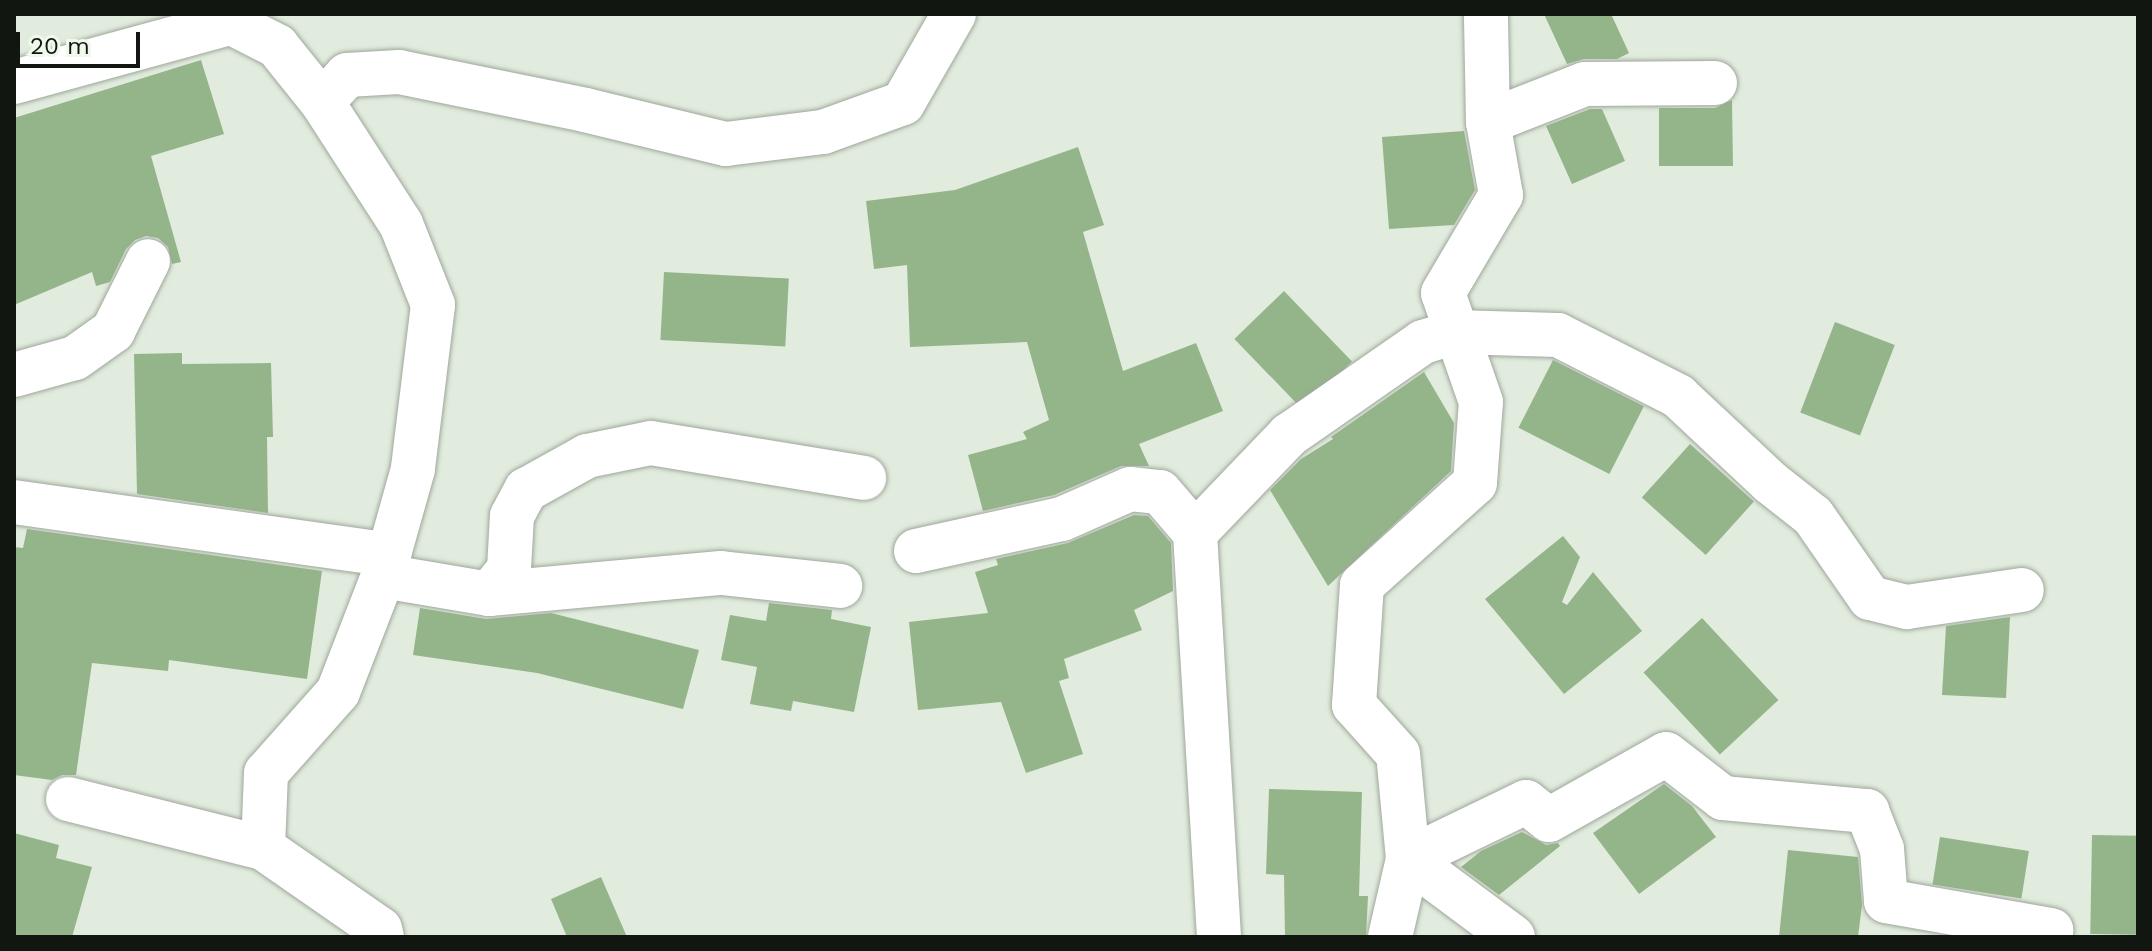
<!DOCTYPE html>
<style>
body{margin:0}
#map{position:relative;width:2152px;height:951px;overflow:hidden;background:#e1ecde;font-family:"Work Sans",sans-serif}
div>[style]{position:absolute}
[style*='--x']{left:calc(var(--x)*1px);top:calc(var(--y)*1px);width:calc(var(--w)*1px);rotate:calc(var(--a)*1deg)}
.building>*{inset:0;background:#94b589;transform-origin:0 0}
.roads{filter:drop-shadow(0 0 2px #9ea79b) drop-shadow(0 0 2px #9ea79b)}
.minor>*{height:44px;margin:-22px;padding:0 22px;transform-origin:22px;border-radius:22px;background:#fff}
span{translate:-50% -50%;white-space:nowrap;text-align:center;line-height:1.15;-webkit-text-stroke:6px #eff9eb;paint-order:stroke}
.frame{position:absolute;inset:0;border:16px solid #121611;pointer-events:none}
.scale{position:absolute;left:16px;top:32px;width:124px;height:36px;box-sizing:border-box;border:4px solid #121611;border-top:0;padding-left:10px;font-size:24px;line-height:28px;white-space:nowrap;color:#121611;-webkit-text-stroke:6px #eff9eb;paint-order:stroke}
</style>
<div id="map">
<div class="building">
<div style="clip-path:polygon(1544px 14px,1611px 14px,1629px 53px,1617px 59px,1584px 59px,1567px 64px)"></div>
<div style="clip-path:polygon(201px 60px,224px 134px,151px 156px,181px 262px,172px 264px,168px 247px,158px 238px,146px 236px,135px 240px,126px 249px,110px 282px,96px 286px,92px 272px,14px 305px,14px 118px)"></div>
<div style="clip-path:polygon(1732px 100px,1733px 166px,1659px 166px,1659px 108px,1715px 108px)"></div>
<div style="clip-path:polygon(1590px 109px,1602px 109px,1625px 161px,1572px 184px,1546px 126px)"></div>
<div style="clip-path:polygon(1464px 131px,1475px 190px,1454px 225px,1389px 229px,1382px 137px)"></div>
<div style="clip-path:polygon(1078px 147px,1104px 225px,1083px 232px,1123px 371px,1196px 343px,1223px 411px,1139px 444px,1149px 466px,1121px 466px,1054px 495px,983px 511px,968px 455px,1027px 439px,1023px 432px,1049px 420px,1027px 342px,910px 347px,907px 265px,874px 269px,866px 201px,955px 190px)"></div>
<div style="left:664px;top:272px;width:125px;height:68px;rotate:3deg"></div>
<div style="left:1284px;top:291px;width:98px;height:69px;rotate:46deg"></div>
<div style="left:1835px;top:322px;width:64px;height:97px;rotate:21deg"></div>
<div style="clip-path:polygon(182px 353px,182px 364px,271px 363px,273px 437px,267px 437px,268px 513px,137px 494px,134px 354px)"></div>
<div style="left:1553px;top:360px;width:102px;height:76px;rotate:27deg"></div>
<div style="clip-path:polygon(1424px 372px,1454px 423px,1451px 471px,1328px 586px,1270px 490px,1301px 459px,1333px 439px,1331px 437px)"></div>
<div style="left:1690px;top:444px;width:86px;height:72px;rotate:42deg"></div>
<div style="clip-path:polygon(1134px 515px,1148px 516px,1171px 543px,1173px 591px,1134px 610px,1142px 630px,1064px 659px,1069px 678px,1059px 681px,1083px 754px,1026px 773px,1001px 702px,918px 710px,909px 622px,988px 613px,975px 572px,998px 565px,996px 559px,1068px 543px)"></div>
<div style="clip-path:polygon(27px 529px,322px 571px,307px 679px,169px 660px,168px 671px,92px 663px,76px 775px,62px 775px,52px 780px,14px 775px,14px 547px,23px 548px)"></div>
<div style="clip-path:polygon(1563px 536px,1580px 557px,1562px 602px,1567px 605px,1593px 572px,1642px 631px,1564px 694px,1485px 599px)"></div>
<div style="clip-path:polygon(769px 603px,832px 610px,831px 619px,871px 627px,854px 712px,793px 701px,791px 711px,750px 704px,757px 667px,721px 660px,730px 615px,766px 621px)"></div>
<div style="clip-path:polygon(420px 608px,486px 619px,551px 613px,699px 650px,683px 709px,537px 673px,413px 655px)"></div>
<div style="clip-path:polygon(2010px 617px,2006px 698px,1942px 695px,1946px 626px)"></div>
<div style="left:1702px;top:618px;width:112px;height:80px;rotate:47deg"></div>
<div style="clip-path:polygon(1664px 784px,1692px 806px,1716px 837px,1639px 894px,1593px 833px)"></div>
<div style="clip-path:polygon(1269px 789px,1362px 792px,1359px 896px,1368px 896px,1366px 937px,1285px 937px,1284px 875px,1266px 874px)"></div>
<div style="clip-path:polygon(1522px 832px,1546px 845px,1558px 843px,1560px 846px,1499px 895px,1461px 867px,1481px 851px)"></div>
<div style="clip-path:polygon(14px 833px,59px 845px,56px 858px,92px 867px,72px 937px,14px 937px)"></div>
<div style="left:2092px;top:835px;width:46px;height:99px;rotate:1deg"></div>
<div style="left:1940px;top:837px;width:90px;height:48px;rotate:9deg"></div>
<div style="clip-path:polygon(1788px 850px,1858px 857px,1862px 905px,1858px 937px,1779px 937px)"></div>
<div style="clip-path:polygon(601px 877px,627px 937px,567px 937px,551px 899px)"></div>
</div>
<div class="roads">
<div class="minor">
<div style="--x:214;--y:14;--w:71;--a:26.9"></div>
<div style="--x:277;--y:46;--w:72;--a:51.2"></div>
<div style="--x:322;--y:102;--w:145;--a:57.1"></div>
<div style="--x:401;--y:224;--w:87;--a:68.4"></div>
<div style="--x:433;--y:305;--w:165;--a:97"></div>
<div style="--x:413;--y:469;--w:111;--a:105.7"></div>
<div style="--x:383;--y:576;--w:124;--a:111.2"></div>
<div style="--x:338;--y:692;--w:108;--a:131.6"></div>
<div style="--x:266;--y:773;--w:75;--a:92.3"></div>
<div style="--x:263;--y:848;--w:142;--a:34.7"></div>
<div style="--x:380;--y:929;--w:8;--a:76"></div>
<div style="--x:14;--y:82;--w:227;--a:-15.3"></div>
<div style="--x:322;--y:102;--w:37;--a:-47"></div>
<div style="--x:347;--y:75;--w:52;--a:-3.3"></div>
<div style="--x:399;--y:72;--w:190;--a:11.5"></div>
<div style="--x:585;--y:110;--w:145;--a:13.6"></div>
<div style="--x:726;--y:144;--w:98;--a:-7.1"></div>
<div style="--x:823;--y:132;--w:85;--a:-19.9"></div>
<div style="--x:903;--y:103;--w:103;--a:-60.2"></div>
<div style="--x:1488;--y:122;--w:104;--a:-21.4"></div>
<div style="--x:1585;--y:84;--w:130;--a:-0.4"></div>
<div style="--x:14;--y:375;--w:63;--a:-15.6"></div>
<div style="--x:75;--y:358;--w:47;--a:-35.4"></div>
<div style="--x:113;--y:331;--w:78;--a:-63.4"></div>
<div style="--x:14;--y:502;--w:379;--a:8"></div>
<div style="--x:916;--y:551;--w:149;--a:-12.4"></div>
<div style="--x:1062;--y:519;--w:74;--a:-23.8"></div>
<div style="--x:1130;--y:489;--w:30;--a:6"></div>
<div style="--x:1160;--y:492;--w:54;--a:49.5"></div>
<div style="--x:383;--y:576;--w:108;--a:9.6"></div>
<div style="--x:489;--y:594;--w:233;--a:-5.2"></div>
<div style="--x:721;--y:573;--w:120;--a:6.2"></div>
<div style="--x:489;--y:594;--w:32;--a:-51"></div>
<div style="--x:509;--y:569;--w:53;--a:-86.8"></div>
<div style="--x:512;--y:516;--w:30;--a:-62"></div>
<div style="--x:526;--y:490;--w:70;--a:-29.1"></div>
<div style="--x:587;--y:456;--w:65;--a:-11.5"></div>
<div style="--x:651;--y:443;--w:216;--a:9.3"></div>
<div style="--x:68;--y:799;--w:201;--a:14.1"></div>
<div style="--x:1219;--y:937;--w:405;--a:-93.4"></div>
<div style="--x:1195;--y:533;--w:136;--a:-46.2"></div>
<div style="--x:1289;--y:435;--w:163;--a:-34.8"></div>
<div style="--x:1423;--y:342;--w:34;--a:-17"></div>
<div style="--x:1455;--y:332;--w:103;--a:1.7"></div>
<div style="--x:1558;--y:335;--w:135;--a:26.9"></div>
<div style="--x:1678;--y:396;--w:127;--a:43.1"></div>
<div style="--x:1771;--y:483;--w:53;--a:38.2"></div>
<div style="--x:1813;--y:516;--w:100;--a:55.2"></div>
<div style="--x:1870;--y:598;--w:38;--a:14"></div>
<div style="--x:1907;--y:607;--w:116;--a:-8.4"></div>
<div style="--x:1390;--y:937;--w:80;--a:-77"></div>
<div style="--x:1408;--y:859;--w:105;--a:-95.4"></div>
<div style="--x:1398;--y:754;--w:66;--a:-131.9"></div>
<div style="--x:1354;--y:705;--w:120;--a:-86.2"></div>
<div style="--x:1362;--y:585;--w:152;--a:-42.1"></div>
<div style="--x:1475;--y:483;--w:81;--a:-85.8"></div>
<div style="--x:1481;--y:402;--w:115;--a:-109.2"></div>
<div style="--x:1443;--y:293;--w:114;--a:-59.4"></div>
<div style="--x:1501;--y:195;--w:74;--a:-100.1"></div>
<div style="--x:1488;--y:122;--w:108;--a:-91.1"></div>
<div style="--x:1513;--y:937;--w:131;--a:-143.4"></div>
<div style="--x:1408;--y:859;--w:131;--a:-25.8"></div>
<div style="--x:1526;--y:802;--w:29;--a:38"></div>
<div style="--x:1549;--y:820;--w:134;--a:-29.4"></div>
<div style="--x:1666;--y:754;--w:72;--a:37.7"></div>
<div style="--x:1723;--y:798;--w:145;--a:5.2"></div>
<div style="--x:1867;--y:811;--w:41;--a:68.5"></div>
<div style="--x:1882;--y:849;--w:52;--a:85.6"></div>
<div style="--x:1886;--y:901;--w:168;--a:10"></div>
</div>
</div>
<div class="frame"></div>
<div class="scale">20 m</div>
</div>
